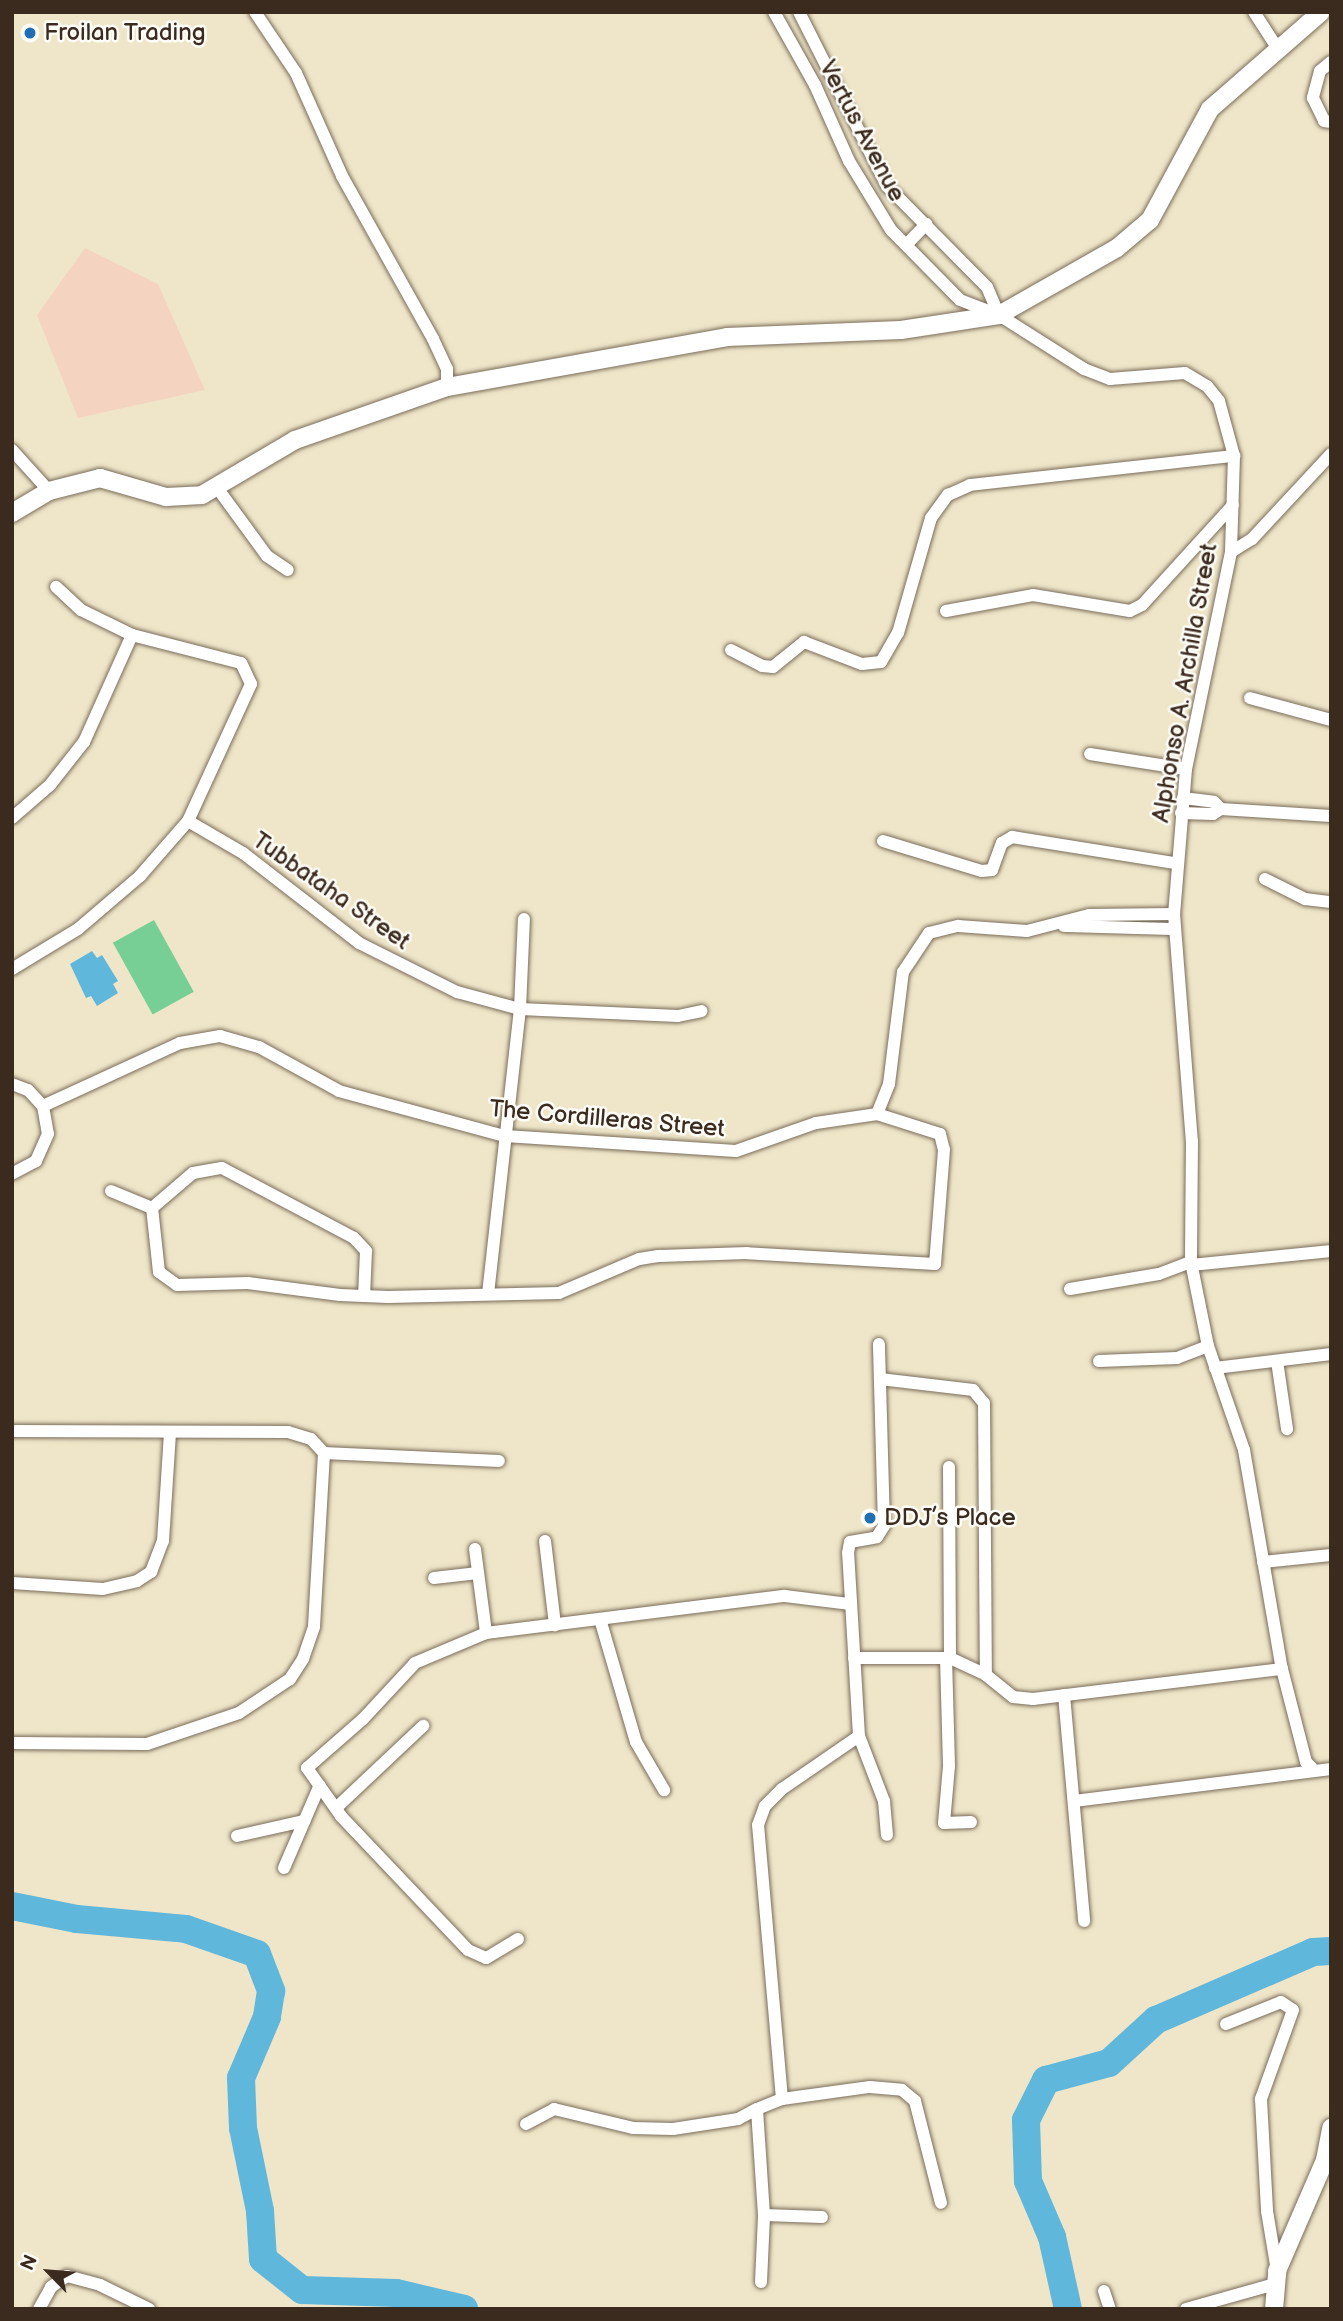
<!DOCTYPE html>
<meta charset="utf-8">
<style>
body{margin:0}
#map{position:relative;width:1343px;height:2321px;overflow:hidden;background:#efe6c9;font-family:"Balsamiq Sans",sans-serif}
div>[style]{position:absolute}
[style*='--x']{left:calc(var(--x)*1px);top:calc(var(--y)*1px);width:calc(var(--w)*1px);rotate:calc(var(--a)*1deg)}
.built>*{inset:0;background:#f5d3c1}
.green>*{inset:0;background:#77cf95;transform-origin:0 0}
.water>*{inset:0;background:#5fb7dc}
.river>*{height:28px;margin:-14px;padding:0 14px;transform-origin:14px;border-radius:14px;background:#5fb7dc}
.roads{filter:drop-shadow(0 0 2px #7a6c5a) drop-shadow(0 0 2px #7a6c5a)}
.street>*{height:12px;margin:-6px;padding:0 6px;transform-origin:6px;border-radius:6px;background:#fff}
.secondary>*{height:18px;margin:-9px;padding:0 9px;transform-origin:9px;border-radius:9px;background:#fff}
.dots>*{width:19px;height:19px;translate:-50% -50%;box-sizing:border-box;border:4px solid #fdfcf7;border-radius:50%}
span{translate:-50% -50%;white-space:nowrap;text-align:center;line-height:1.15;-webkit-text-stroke:5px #fdfcf7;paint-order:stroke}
.poi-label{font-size:24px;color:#3b2a1e}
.left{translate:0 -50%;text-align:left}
.street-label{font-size:24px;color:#3b2a1e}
.frame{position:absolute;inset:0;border:14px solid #3b2a1e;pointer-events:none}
.north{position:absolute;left:14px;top:2237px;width:70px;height:70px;-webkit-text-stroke:5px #fdfcf7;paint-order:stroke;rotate:295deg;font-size:19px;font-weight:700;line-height:28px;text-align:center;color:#3b2a1e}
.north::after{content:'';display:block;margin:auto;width:24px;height:32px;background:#3b2a1e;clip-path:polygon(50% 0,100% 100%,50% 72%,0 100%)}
</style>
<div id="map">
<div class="built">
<div style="clip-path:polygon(85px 248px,158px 284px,205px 390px,78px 418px,37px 315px)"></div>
</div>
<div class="green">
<div style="left:154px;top:920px;width:82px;height:47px;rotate:61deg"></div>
</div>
<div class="water">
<div style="clip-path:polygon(92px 951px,97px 958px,102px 955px,118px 981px,113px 984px,118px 993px,97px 1006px,91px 996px,86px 998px,70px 964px)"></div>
</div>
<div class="river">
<div style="--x:12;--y:1906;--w:66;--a:11.3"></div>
<div style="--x:77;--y:1919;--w:109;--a:5.2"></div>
<div style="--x:186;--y:1929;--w:75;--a:19.4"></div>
<div style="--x:257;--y:1954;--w:40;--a:69"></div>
<div style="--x:271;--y:1991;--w:26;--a:99"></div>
<div style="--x:267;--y:2017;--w:66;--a:113.1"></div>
<div style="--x:241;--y:2078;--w:50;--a:87.7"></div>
<div style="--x:243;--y:2128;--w:85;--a:78.4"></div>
<div style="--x:260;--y:2211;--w:48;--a:86.4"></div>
<div style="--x:263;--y:2259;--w:50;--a:38.5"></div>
<div style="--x:302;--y:2290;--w:94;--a:1.8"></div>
<div style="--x:396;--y:2293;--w:70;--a:13.2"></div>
<div style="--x:1068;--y:2309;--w:74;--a:-102.5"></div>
<div style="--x:1052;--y:2237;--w:61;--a:-113.2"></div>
<div style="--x:1028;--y:2181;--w:61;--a:-91.9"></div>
<div style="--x:1026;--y:2120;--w:45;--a:-63.4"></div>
<div style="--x:1046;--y:2080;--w:65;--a:-15.1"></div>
<div style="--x:1109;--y:2063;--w:64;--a:-42.5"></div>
<div style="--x:1156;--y:2020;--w:171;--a:-23.4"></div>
<div style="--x:1313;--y:1952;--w:18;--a:-3"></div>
</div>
<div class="roads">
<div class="street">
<div style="--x:255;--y:12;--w:73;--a:56.1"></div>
<div style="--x:296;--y:73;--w:113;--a:65.9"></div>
<div style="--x:342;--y:176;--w:187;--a:60.8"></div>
<div style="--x:433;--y:339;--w:33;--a:65"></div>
<div style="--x:447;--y:369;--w:18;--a:90"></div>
<div style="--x:774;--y:12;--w:84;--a:60.7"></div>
<div style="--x:815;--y:85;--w:83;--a:65.9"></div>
<div style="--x:849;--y:161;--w:81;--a:58.7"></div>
<div style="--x:891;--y:230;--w:98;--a:45.4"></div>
<div style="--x:960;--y:300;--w:42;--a:21"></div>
<div style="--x:999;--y:315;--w:101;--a:32.4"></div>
<div style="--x:1084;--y:369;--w:28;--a:21"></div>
<div style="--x:1110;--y:379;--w:75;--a:-4.6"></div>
<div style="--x:1185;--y:373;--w:26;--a:31"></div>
<div style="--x:1207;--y:386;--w:19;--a:51"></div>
<div style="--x:1219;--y:401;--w:57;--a:74.7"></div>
<div style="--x:1234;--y:456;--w:96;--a:91.8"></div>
<div style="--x:1231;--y:552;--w:222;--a:101.7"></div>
<div style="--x:1186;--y:769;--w:145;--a:94.7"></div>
<div style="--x:1174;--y:914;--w:228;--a:85.5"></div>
<div style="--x:1192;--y:1141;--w:121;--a:90.5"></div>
<div style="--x:1191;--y:1262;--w:86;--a:78.6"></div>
<div style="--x:1208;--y:1346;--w:110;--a:70.9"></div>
<div style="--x:1244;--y:1450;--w:222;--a:80.2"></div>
<div style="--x:1282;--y:1669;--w:96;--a:75.5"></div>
<div style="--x:1306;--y:1762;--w:8;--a:45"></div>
<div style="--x:799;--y:12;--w:195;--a:63.2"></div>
<div style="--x:887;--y:186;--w:142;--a:45.3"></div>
<div style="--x:987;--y:287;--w:30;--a:67"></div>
<div style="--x:1254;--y:12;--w:44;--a:57"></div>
<div style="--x:1331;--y:62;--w:14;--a:141"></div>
<div style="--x:1320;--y:71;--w:28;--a:105"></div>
<div style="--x:1313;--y:98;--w:25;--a:64"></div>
<div style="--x:1324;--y:121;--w:7;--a:8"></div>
<div style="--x:907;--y:244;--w:28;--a:-46"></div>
<div style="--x:12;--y:450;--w:55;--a:47.9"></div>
<div style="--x:218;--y:489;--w:83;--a:53.8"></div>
<div style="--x:267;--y:556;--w:25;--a:34"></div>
<div style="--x:1231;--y:552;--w:25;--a:-32"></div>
<div style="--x:1252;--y:539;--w:116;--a:-47.1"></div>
<div style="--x:946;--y:611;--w:88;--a:-10.4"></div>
<div style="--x:1033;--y:595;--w:98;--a:9.4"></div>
<div style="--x:1130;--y:611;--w:13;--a:-27"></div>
<div style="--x:1142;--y:605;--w:135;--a:-47.7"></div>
<div style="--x:731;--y:650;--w:35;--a:27"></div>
<div style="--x:762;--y:666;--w:11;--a:5"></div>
<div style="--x:773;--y:667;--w:40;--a:-39"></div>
<div style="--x:804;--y:642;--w:62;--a:20.8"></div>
<div style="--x:862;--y:664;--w:19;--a:-6"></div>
<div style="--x:881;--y:662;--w:34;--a:-60"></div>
<div style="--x:898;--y:633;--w:120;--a:-74"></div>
<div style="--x:931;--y:518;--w:29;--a:-54"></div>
<div style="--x:948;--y:495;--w:24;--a:-24"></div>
<div style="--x:970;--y:485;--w:266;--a:-6.3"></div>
<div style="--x:1250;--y:698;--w:84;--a:15.2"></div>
<div style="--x:1090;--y:754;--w:97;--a:8.9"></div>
<div style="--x:1183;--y:798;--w:31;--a:7"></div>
<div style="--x:1214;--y:802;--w:10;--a:45"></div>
<div style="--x:1181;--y:813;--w:32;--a:2"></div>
<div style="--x:1213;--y:814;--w:9;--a:-32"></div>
<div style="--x:1221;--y:809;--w:110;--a:3.6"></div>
<div style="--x:12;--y:818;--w:50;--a:-41"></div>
<div style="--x:50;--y:785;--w:55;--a:-51.7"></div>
<div style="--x:84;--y:742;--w:117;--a:-65.8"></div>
<div style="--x:188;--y:821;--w:64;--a:30.2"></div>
<div style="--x:243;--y:853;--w:147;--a:37.8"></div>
<div style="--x:359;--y:943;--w:110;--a:26.6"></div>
<div style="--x:457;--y:992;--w:65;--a:15.1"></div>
<div style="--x:520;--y:1009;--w:158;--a:2.5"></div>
<div style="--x:678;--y:1016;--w:24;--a:-12"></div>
<div style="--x:883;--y:841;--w:103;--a:16.9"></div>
<div style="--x:982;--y:871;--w:10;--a:-6"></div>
<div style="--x:992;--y:870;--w:29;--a:-70"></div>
<div style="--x:1002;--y:843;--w:12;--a:-31"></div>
<div style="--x:1012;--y:837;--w:165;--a:9.1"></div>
<div style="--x:1265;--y:879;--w:45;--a:26.6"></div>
<div style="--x:1305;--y:899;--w:26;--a:7"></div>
<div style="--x:1064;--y:926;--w:110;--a:1.6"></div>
<div style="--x:12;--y:969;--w:77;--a:-31.2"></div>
<div style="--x:78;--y:929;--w:82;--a:-40.5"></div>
<div style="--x:140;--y:876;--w:73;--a:-48.9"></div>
<div style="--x:188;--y:821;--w:151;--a:-65.3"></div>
<div style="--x:251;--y:684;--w:23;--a:-115"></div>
<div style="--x:241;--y:663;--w:113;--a:-165.6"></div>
<div style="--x:132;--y:635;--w:57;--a:-153.9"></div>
<div style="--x:81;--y:610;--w:34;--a:-137"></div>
<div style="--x:12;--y:1084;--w:17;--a:21"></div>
<div style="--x:28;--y:1090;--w:22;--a:47"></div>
<div style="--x:43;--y:1106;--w:28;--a:80"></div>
<div style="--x:48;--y:1134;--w:30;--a:114"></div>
<div style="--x:36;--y:1161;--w:27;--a:152"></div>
<div style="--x:43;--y:1106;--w:151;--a:-24.7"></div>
<div style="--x:180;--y:1043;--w:41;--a:-9.9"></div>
<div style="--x:220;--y:1036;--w:41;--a:15.8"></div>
<div style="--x:259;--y:1047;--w:91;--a:28.8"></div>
<div style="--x:339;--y:1091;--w:172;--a:15.2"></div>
<div style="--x:505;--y:1136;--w:231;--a:3.7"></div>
<div style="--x:736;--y:1151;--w:85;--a:-19.3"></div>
<div style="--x:816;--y:1123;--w:62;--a:-8.4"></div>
<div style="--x:877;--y:1114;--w:66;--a:17.6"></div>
<div style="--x:940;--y:1134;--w:16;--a:76"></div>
<div style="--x:944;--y:1150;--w:114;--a:94.5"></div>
<div style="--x:935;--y:1264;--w:188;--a:-176.7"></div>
<div style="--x:747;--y:1253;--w:89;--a:178.1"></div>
<div style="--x:658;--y:1256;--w:19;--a:171"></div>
<div style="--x:639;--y:1259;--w:87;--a:157"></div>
<div style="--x:559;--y:1293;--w:171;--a:178.7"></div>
<div style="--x:388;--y:1297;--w:48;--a:-177.6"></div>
<div style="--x:340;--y:1295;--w:93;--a:-172.6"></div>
<div style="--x:248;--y:1283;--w:71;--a:178.4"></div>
<div style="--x:177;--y:1285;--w:22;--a:-144"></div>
<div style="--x:159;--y:1272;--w:64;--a:-96.2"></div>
<div style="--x:152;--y:1208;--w:54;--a:-40.5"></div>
<div style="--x:193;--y:1173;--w:29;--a:-10"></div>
<div style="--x:222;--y:1168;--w:149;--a:27.9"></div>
<div style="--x:354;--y:1238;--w:18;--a:47"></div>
<div style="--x:366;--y:1251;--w:45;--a:92.5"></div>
<div style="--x:877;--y:1114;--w:32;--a:-68"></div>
<div style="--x:889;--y:1084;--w:113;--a:-82.9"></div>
<div style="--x:903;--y:972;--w:47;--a:-56.3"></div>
<div style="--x:929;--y:933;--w:30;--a:-14"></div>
<div style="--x:958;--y:926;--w:69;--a:4.1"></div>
<div style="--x:1027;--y:931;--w:64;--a:-14.5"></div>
<div style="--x:1089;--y:915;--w:85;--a:-0.7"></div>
<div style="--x:111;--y:1191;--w:44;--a:22.5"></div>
<div style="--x:1191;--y:1265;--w:141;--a:-5.7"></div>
<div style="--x:1070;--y:1289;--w:90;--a:-9.6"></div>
<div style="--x:1159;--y:1274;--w:34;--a:-21"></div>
<div style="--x:488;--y:1294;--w:287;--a:-83.6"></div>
<div style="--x:520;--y:1009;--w:90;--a:-87.5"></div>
<div style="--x:1099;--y:1361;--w:78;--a:-2.2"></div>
<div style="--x:1177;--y:1358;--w:33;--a:-21"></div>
<div style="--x:1277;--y:1361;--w:69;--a:81.6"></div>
<div style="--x:1215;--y:1368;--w:117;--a:-6.9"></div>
<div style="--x:880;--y:1379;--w:94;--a:6.7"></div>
<div style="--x:973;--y:1390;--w:17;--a:50"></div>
<div style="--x:984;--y:1403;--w:272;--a:89.6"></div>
<div style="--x:12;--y:1431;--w:276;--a:0.2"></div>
<div style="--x:288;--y:1432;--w:24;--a:17"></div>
<div style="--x:311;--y:1439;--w:19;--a:47"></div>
<div style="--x:324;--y:1453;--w:174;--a:93.3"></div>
<div style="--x:314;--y:1627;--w:34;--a:109"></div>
<div style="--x:303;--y:1659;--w:24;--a:123"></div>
<div style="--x:290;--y:1679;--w:61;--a:146.3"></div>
<div style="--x:239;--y:1713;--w:97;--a:161.4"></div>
<div style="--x:147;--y:1744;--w:135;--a:-179.6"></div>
<div style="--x:324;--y:1453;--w:175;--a:2.6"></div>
<div style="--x:949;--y:1467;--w:191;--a:89.7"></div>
<div style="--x:545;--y:1541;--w:85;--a:83.2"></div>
<div style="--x:475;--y:1549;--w:85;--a:82.5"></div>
<div style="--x:1263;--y:1562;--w:68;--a:-5.9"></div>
<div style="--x:434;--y:1578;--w:44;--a:-6.5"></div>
<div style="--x:12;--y:1583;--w:91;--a:3.8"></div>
<div style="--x:103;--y:1589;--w:35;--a:-13"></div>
<div style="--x:137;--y:1581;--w:17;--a:-33"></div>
<div style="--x:151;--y:1572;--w:33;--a:-69"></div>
<div style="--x:163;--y:1541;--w:109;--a:-86.3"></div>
<div style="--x:600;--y:1619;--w:128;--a:73.7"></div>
<div style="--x:636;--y:1742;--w:56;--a:59.7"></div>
<div style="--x:854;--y:1658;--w:96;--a:0"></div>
<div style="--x:950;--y:1658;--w:40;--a:25"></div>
<div style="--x:986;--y:1675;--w:35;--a:39"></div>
<div style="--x:1013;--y:1697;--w:20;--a:6"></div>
<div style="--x:1033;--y:1699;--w:251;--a:-6.9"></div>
<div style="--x:946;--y:1658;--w:108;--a:88.4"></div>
<div style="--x:949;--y:1766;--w:57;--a:95"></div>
<div style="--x:944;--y:1823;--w:27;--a:-2"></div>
<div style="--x:1064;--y:1695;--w:227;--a:84.9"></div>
<div style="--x:859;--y:1736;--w:70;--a:69"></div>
<div style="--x:884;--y:1801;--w:34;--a:85"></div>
<div style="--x:1074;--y:1801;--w:259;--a:-7.1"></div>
<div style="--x:336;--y:1808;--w:120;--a:-43.3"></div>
<div style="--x:237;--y:1836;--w:69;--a:-12.6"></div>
<div style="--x:284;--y:1868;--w:90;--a:-66.6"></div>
<div style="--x:518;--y:1939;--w:37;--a:149"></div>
<div style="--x:486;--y:1958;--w:20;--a:-156"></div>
<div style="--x:468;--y:1950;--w:185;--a:-133.5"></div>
<div style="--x:341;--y:1816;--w:59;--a:-125.3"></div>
<div style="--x:307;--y:1768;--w:74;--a:-41.2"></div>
<div style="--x:363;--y:1719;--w:76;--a:-47.1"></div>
<div style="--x:415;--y:1663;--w:77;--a:-22.9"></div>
<div style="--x:486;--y:1633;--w:301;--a:-7.1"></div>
<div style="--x:785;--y:1596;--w:64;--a:7.1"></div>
<div style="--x:1226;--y:2024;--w:59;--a:-21.8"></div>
<div style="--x:1281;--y:2002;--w:14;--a:34"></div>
<div style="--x:1293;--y:2010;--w:95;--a:109.8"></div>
<div style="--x:1261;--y:2099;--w:112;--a:86.9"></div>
<div style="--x:1267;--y:2211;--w:61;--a:80.5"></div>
<div style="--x:782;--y:2099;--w:275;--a:-95"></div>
<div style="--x:758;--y:1825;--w:20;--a:-70"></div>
<div style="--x:765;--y:1806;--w:24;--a:-45"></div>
<div style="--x:782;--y:1789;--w:93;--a:-34.5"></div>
<div style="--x:859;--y:1736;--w:183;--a:-93.4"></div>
<div style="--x:848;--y:1553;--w:11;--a:-80"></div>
<div style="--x:850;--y:1542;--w:27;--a:-10"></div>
<div style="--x:877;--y:1537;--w:13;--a:-58"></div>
<div style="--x:884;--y:1526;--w:182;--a:-91.6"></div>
<div style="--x:526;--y:2124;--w:32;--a:-28"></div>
<div style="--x:554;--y:2109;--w:81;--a:13.5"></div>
<div style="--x:633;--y:2128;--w:40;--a:1.4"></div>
<div style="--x:673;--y:2129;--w:66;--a:-8.7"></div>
<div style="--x:738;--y:2119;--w:21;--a:-28"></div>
<div style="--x:764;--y:2215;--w:58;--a:2"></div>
<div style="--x:761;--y:2282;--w:67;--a:-87.4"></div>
<div style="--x:764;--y:2215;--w:106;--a:-93.8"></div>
<div style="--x:757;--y:2109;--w:27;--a:-22"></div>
<div style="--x:782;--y:2099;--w:89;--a:-7.8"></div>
<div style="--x:870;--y:2087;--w:32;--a:5"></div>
<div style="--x:902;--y:2090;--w:17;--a:40"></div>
<div style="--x:915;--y:2101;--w:105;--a:75.7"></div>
<div style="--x:1104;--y:2291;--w:19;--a:72"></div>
<div style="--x:39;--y:2309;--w:25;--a:-61"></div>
<div style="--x:51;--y:2287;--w:19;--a:-35"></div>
<div style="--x:67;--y:2276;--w:34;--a:15"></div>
<div style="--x:100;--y:2285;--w:55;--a:26.1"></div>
<div style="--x:1186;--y:2309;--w:92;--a:-15.7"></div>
</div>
<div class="secondary">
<div style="--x:12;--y:513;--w:43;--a:-30.7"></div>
<div style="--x:49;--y:491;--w:53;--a:-14.3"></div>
<div style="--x:100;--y:478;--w:69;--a:16.1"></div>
<div style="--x:166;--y:497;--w:36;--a:-3"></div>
<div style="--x:202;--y:495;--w:108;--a:-30.6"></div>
<div style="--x:295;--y:440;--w:161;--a:-19.2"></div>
<div style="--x:447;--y:387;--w:284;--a:-10.1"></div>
<div style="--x:727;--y:337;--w:174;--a:-2.3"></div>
<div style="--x:901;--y:330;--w:99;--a:-8.7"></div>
<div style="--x:999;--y:315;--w:136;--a:-29.6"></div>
<div style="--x:1117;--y:248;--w:43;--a:-40.3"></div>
<div style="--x:1150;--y:220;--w:126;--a:-61.6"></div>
<div style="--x:1210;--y:109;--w:147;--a:-41.1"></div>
<div style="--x:1274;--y:2309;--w:38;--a:-85"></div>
<div style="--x:1277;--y:2271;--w:121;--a:-66.6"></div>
<div style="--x:1325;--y:2160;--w:33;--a:-79"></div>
</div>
</div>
<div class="dots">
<div style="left:30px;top:33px;background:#1f6fb2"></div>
<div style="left:870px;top:1518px;background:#1f6fb2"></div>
</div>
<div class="poi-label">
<span class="left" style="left:44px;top:33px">Froilan Trading</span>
<span class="left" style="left:884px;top:1518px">DDJ’s Place</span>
</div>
<div class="street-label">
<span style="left:862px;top:131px;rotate:62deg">Vertus Avenue</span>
<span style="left:1185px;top:683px;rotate:-80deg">Alphonso A. Archilla Street</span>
<span style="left:331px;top:891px;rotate:35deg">Tubbataha Street</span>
<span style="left:607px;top:1119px;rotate:5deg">The Cordilleras Street</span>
</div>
<div class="frame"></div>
<div class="north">N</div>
</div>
